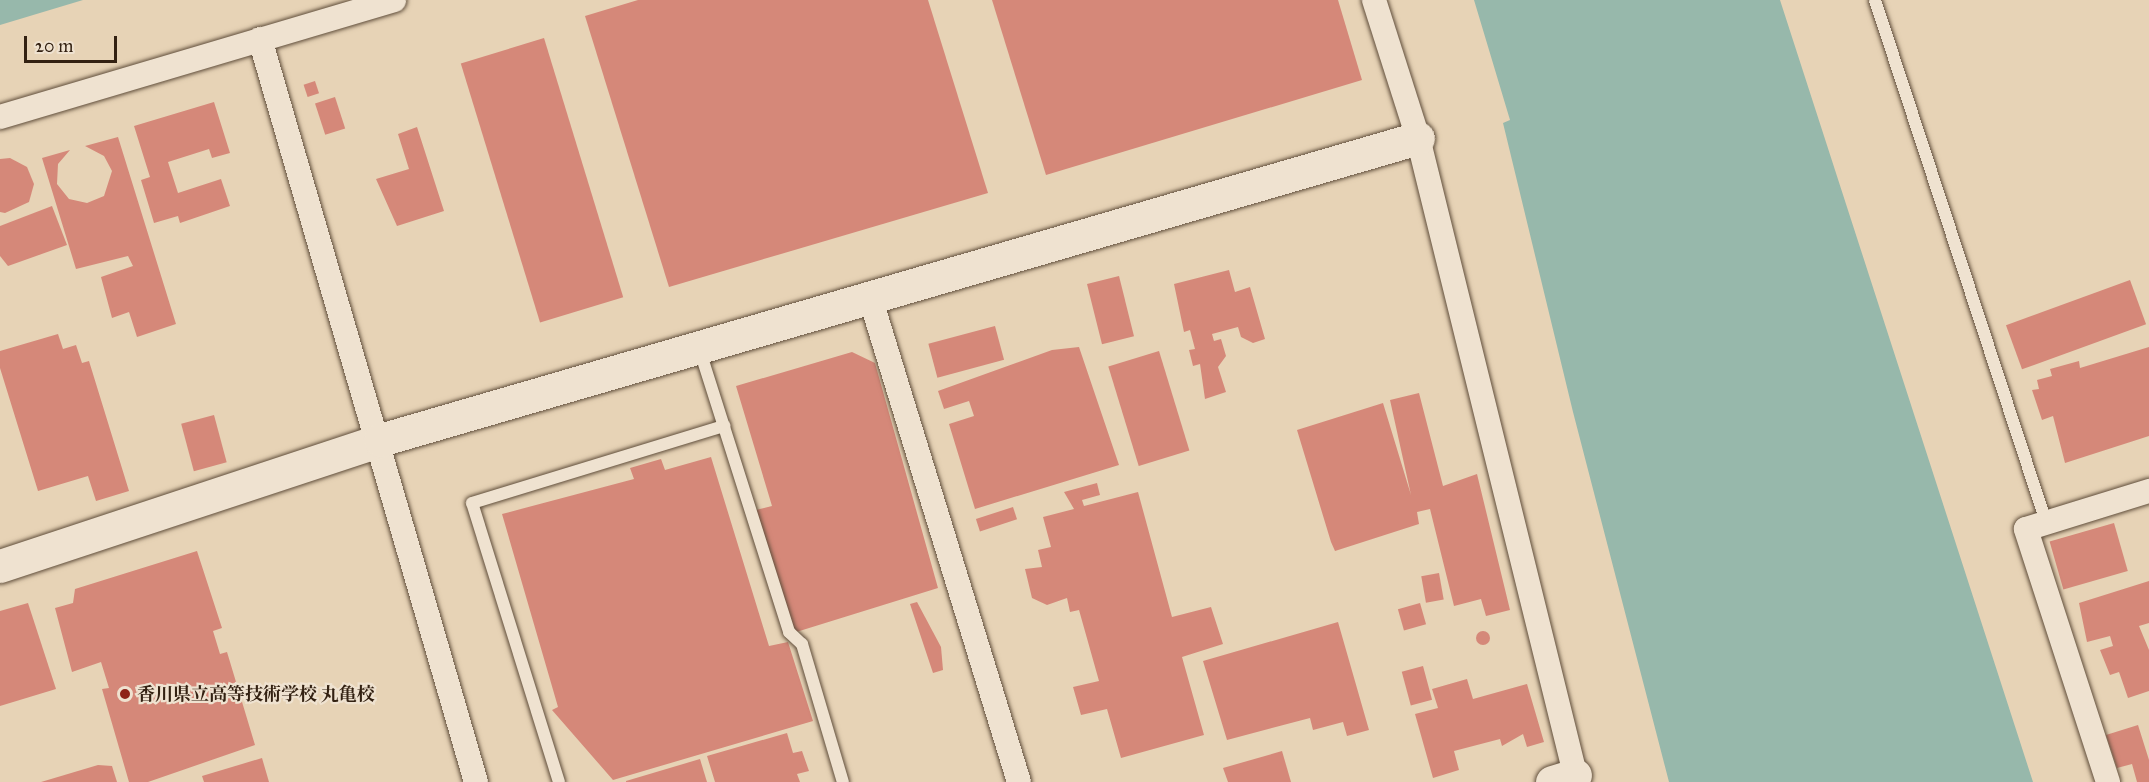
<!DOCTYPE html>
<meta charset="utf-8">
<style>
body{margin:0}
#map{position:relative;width:2149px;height:782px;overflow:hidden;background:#e7d3b6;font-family:"IM FELL Great Primer","Noto Serif JP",serif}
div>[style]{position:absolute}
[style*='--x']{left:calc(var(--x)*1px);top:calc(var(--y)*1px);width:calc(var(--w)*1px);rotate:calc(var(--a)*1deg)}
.water>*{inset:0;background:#97b8ab}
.building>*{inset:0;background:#d58879;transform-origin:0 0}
.round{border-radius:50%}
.roads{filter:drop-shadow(0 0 2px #604e3b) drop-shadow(0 0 2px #604e3b)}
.lane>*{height:12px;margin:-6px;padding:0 6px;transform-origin:6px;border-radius:6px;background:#efe2d0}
.street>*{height:24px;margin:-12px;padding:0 12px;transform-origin:12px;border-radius:12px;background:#efe2d0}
.secondary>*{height:33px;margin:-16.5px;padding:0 16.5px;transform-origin:16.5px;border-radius:16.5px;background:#efe2d0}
.dots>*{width:16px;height:16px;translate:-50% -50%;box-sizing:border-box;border:3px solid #efe2d0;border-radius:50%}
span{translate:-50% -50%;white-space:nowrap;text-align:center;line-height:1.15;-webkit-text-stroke:4.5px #efe2d0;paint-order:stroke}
.poi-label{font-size:18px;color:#332112;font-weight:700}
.left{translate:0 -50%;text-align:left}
.scale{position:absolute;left:24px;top:36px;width:93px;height:27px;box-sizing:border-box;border:3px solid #332112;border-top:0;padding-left:8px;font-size:18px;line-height:21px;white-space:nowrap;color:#332112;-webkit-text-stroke:4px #efe2d0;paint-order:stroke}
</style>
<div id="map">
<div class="water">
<div style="clip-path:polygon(0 0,83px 0,0 25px)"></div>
<div style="clip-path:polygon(1474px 0,1780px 0,2033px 782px,1669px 782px,1573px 412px,1503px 123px,1510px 120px)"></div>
</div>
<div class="building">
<div style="clip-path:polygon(638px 0,928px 0,988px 193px,669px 287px,585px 16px)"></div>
<div style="clip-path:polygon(992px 0,1338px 0,1362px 80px,1046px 175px)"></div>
<div style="left:544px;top:38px;width:271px;height:87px;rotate:73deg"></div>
<div style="left:315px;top:81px;width:13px;height:12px;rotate:72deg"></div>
<div style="left:335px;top:97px;width:33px;height:21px;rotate:72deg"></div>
<div style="clip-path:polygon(214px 102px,230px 153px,212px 158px,209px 149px,168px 162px,178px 193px,221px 179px,230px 206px,180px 223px,178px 216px,154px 223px,141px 180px,150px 177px,134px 126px)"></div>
<div style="clip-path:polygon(417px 127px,444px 211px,397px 226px,376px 179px,409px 169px,398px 134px)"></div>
<div style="clip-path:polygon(118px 137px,176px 324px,137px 337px,129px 312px,112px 318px,101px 277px,133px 266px,128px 256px,76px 269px,42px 158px,70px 150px,58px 164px,57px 184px,69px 199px,87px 203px,104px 196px,112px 171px,104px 156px,85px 146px)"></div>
<div style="clip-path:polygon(10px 158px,27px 167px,34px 184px,29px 202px,5px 213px,0 212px,0 159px)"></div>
<div style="clip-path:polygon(52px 206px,67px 245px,8px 266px,0 256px,0 226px)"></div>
<div style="clip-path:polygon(1229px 270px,1235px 292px,1250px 287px,1265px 339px,1253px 343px,1241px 337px,1238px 327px,1212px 334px,1214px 341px,1221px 339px,1226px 356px,1218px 367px,1226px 392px,1205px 399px,1200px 364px,1193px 366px,1189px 350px,1195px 349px,1190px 330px,1184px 332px,1174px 284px)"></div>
<div style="left:1119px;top:276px;width:62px;height:33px;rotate:76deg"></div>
<div style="left:2130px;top:280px;width:47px;height:132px;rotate:70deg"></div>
<div style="left:995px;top:326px;width:35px;height:69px;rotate:75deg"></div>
<div style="clip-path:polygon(58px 334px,63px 349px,76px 345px,82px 363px,89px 361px,129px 491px,96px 501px,88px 476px,38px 491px,0 368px,0 351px)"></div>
<div style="clip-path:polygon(1079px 347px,1119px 465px,975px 509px,949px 424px,974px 416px,969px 401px,944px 409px,938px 391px,1052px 350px)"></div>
<div style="clip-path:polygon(2149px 347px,2149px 436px,2065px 463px,2053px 416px,2042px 420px,2032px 390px,2039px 389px,2037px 380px,2052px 376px,2050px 369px,2079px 361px,2080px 368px)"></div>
<div style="left:1159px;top:351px;width:104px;height:53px;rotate:73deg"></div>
<div style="clip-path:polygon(852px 352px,875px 363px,938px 588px,793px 633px,756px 510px,772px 506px,736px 386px)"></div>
<div style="clip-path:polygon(1419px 393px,1443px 486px,1477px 474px,1510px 610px,1486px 616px,1481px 599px,1454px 606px,1430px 509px,1417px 512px,1419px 524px,1335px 551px,1331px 542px,1297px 430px,1383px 403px,1411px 495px,1390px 400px)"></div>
<div style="left:214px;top:415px;width:49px;height:34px;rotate:75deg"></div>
<div style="clip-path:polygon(711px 457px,769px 646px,788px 642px,813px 721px,613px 780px,552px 710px,558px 707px,502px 514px,634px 479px,630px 468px,661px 459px,665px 470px)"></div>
<div style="clip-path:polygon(1097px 483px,1100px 495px,1082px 500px,1084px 506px,1138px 492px,1172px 617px,1211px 607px,1223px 644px,1182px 657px,1204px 735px,1121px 758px,1107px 709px,1081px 715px,1073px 687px,1099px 681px,1079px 610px,1070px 612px,1067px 598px,1047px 605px,1032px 598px,1025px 569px,1042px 567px,1038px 550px,1051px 547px,1043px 517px,1074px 509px,1064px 492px)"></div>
<div style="left:1013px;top:507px;width:13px;height:39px;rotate:72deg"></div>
<div style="left:2114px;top:523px;width:50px;height:67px;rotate:74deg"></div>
<div style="clip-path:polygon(197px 551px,222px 628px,213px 631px,220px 654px,227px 652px,255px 745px,148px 782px,129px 782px,102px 689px,109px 688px,101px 662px,72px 672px,55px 608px,73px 603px,75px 589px)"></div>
<div style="left:1439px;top:573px;width:27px;height:18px;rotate:80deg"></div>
<div style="clip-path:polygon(2149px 581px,2149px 623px,2139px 626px,2149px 650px,2149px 691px,2128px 698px,2119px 672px,2110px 675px,2100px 650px,2113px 646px,2110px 636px,2087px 642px,2079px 603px)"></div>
<div style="clip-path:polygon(917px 602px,941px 647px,943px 670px,933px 673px,910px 604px)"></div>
<div style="clip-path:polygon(28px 603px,56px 689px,0 706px,0 611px)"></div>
<div style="left:1420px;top:603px;width:22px;height:23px;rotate:74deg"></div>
<div style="clip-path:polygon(1338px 622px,1369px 730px,1347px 736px,1343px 722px,1313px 730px,1310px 718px,1227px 740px,1203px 661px)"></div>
<div class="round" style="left:1476px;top:631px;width:14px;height:14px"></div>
<div style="left:1423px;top:666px;width:35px;height:22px;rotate:75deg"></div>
<div style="clip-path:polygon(1467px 679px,1473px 699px,1527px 684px,1544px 742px,1527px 747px,1523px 734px,1502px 746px,1500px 739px,1454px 751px,1459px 770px,1433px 778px,1415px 714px,1438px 708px,1432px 689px)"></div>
<div style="clip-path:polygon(2138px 725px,2149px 760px,2149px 782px,2137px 782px,2132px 764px,2117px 768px,2106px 735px)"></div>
<div style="clip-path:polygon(787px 733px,793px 753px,802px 751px,809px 771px,797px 774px,800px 782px,715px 782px,707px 756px)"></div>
<div style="clip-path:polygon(1282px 751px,1291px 782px,1228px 782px,1223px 768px)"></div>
<div style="clip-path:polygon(262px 758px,269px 782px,204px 782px,202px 776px)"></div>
<div style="clip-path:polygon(700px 759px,707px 782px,626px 782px,626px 781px)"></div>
<div style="clip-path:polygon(98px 765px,112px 766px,117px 782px,41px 782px)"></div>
</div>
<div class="roads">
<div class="lane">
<div style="--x:1875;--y:0;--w:549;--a:71.86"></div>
<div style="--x:699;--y:348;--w:298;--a:72.4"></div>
<div style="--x:789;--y:632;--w:18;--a:43"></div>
<div style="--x:802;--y:644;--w:144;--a:73.5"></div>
<div style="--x:559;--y:782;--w:292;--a:-107.3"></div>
<div style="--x:472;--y:503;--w:264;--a:-17"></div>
</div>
<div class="street">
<div style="--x:1374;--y:0;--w:145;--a:72.3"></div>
<div style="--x:1418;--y:138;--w:663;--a:76.13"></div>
<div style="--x:260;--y:39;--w:774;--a:73.79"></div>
<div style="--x:0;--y:117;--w:411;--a:-16.5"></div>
<div style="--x:870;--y:297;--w:507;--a:72.92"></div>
<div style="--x:2108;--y:782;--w:266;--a:-108"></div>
<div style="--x:2026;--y:529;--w:129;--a:-17.2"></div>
</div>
<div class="secondary">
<div style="--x:0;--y:566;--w:400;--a:-18.3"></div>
<div style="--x:380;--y:440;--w:1081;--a:-16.22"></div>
<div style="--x:1552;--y:782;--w:24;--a:-17"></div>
</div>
</div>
<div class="dots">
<div style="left:125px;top:694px;background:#8f2418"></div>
</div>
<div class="poi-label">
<span class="left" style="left:137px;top:694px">香川県立高等技術学校 丸亀校</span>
</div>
<div class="scale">20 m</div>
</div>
